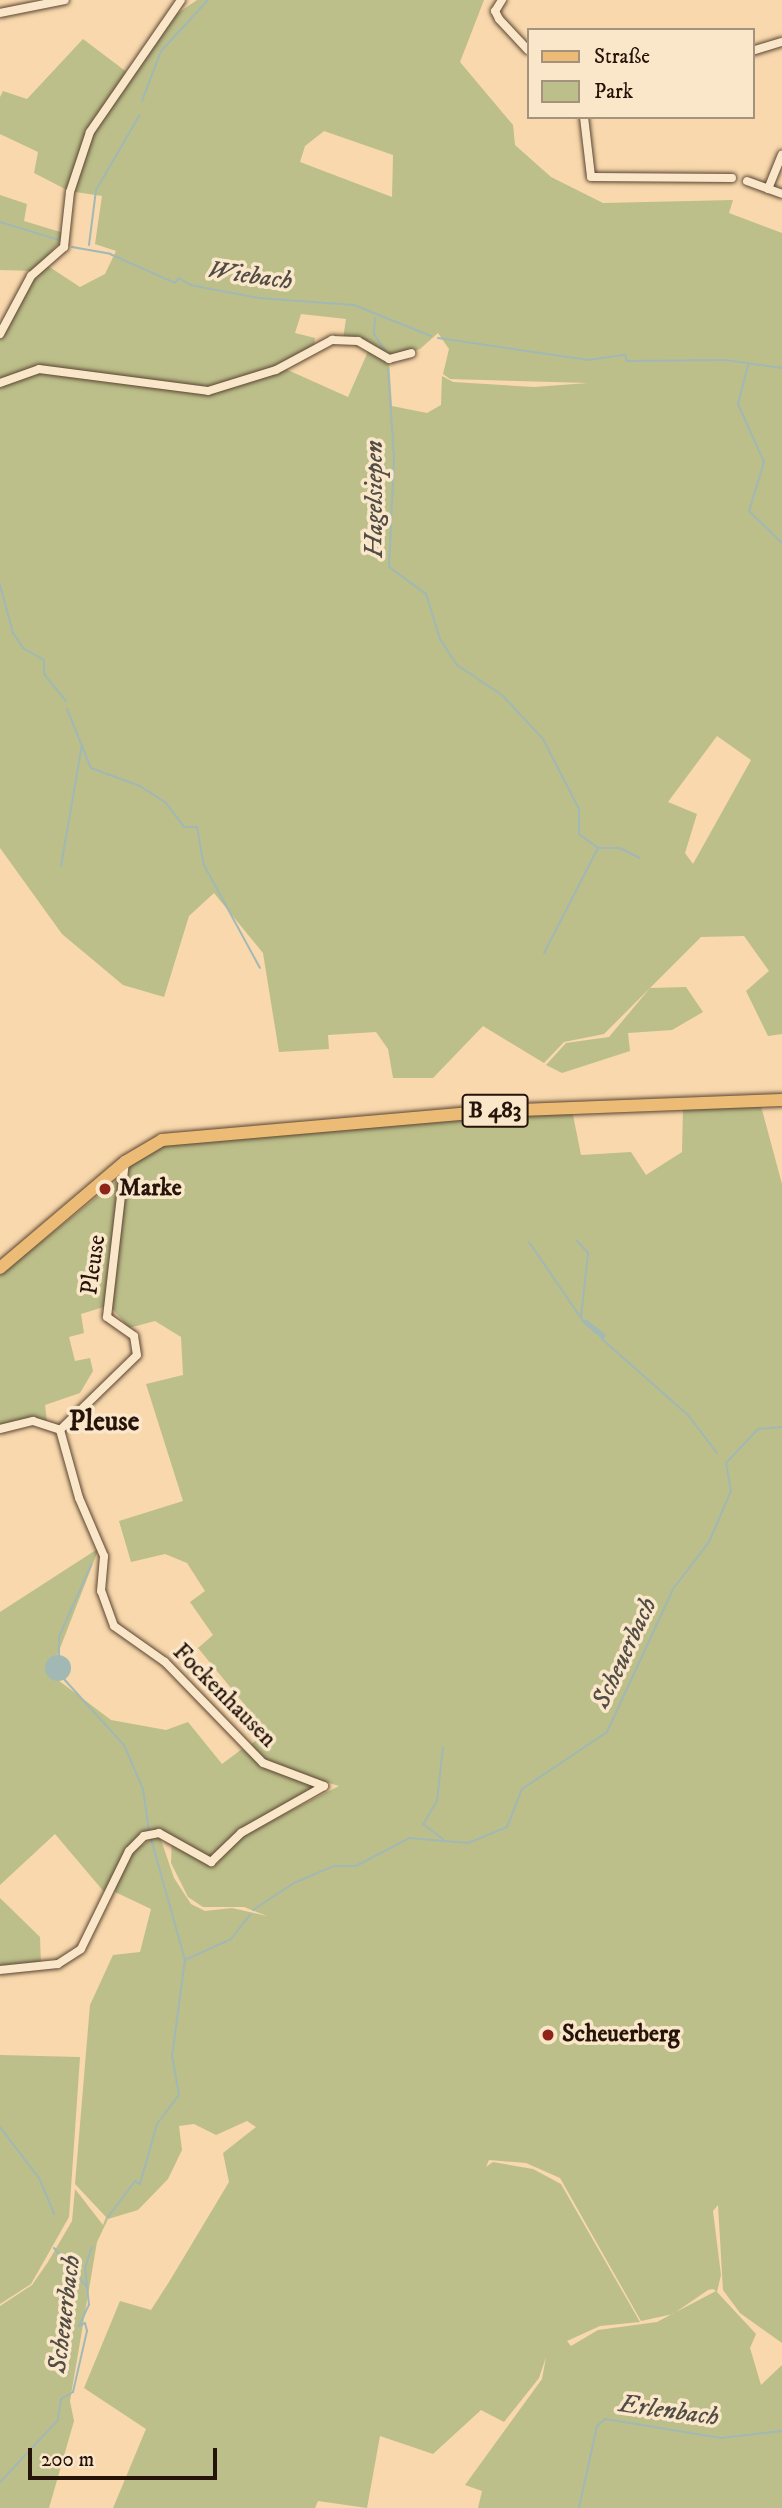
<!DOCTYPE html>
<meta charset="utf-8">
<style>
body{margin:0}
#map{position:relative;width:782px;height:2508px;overflow:hidden;background:#f8d8ac;font-family:"IM FELL DW Pica",serif}
div>[style]{position:absolute}
[style*='--x']{left:calc(var(--x)*1px);top:calc(var(--y)*1px);width:calc(var(--w)*1px);rotate:calc(var(--a)*1deg)}
.green>*{inset:0;background:#bcbf8a}
.water>*{inset:0;background:#a1b8b4}
.round{border-radius:50%}
.stream>*{height:2px;margin:-1px;padding:0 1px;transform-origin:1px;border-radius:1px;background:#a1b8b4}
.roads{filter:drop-shadow(0 0 2px #5a4432) drop-shadow(0 0 2px #5a4432)}
.street>*{height:8px;margin:-4px;padding:0 4px;transform-origin:4px;border-radius:4px;background:#fae6c9}
.primary>*{height:12px;margin:-6px;padding:0 6px;transform-origin:6px;border-radius:6px;background:#ecbc76}
.dots>*{width:19px;height:19px;translate:-50% -50%;box-sizing:border-box;border:4px solid #fae6c9;border-radius:50%}
span{translate:-50% -50%;white-space:nowrap;text-align:center;line-height:1.15;-webkit-text-stroke:7px #fae6c9;paint-order:stroke}
.shield-label span{padding:2px 5px;background:#fae6c9;border:2px solid;border-radius:5px;-webkit-text-stroke-width:0}
.shield-label{font-size:23px;color:#26130a;font-weight:700}
.poi-label{font-size:24px;color:#26130a;font-weight:700}
.left{translate:0 -50%;text-align:left}
.street-label{font-size:24px;color:#26130a}
.water-label{font-size:26px;color:#514d46;font-style:italic}
.quarter-label{font-size:28px;color:#26130a;font-weight:700}
.legend{position:absolute;left:527px;top:28px;width:228px;height:91px;box-sizing:border-box;background:#fae6c9;border:2px solid #a5927d;margin:0;padding:9px 12px;list-style:none;font-size:21px;color:#26130a}
.legend li{display:flex;align-items:center;gap:14px;height:35px}
.legend b{width:35px;border:2px solid #a5927d}
.scale{position:absolute;left:28px;top:2448px;width:189px;height:32px;box-sizing:border-box;border:4px solid #26130a;border-top:0;padding-left:9px;font-size:21px;line-height:24px;white-space:nowrap;color:#26130a;-webkit-text-stroke:5px #fae6c9;paint-order:stroke}
</style>
<div id="map">
<div class="green">
<div style="clip-path:polygon(evenodd,197px 0,484px 0,460px 62px,513px 125px,515px 145px,551px 177px,603px 203px,733px 200px,729px 213px,782px 233px,782px 1034px,768px 1036px,746px 991px,769px 971px,744px 936px,701px 937px,604px 1034px,564px 1042px,544px 1063px,483px 1026px,433px 1078px,393px 1078px,388px 1049px,376px 1032px,328px 1035px,329px 1049px,279px 1052px,263px 953px,214px 893px,189px 916px,164px 997px,123px 985px,62px 934px,0 848px,0 384px,38px 368px,0 382px,0 337px,29px 280px,48px 266px,80px 287px,105px 274px,116px 251px,95px 244px,102px 196px,69px 191px,34px 173px,38px 152px,0 134px,0 97px,3px 91px,27px 99px,83px 39px,128px 73px,168px 20px,197px 0,324px 131px,393px 155px,392px 197px,300px 162px,305px 146px,324px 131px,197px 0,301px 314px,346px 319px,343px 339px,370px 347px,348px 397px,281px 367px,314px 347px,315px 338px,295px 333px,301px 314px,197px 0,438px 333px,449px 349px,443px 374px,450px 379px,588px 383px,534px 387px,453px 382px,442px 376px,441px 405px,427px 413px,392px 406px,389px 360px,420px 349px,438px 333px,197px 0,717px 736px,751px 760px,693px 864px,685px 853px,697px 814px,668px 802px,717px 736px)"></div>
<div style="clip-path:polygon(0 195px,27px 204px,24px 221px,67px 234px,34px 271px,0 270px)"></div>
<div style="clip-path:polygon(686px 987px,703px 1012px,672px 1030px,628px 1033px,630px 1051px,562px 1073px,546px 1065px,566px 1043px,609px 1037px,650px 988px)"></div>
<div style="clip-path:polygon(evenodd,761px 1106px,782px 1184px,782px 2343px,740px 2313px,723px 2290px,718px 2205px,713px 2211px,721px 2275px,717px 2292px,756px 2334px,750px 2348px,761px 2385px,782px 2365px,782px 2508px,478px 2508px,482px 2491px,465px 2485px,542px 2379px,546px 2357px,539px 2378px,504px 2422px,481px 2410px,433px 2454px,380px 2436px,367px 2508px,318px 2501px,315px 2508px,113px 2508px,146px 2429px,84px 2388px,120px 2301px,151px 2310px,169px 2282px,229px 2182px,223px 2153px,256px 2127px,247px 2121px,216px 2135px,194px 2124px,179px 2126px,182px 2150px,168px 2179px,138px 2210px,108px 2219px,97px 2242px,70px 2401px,74px 2421px,49px 2508px,0 2508px,0 2306px,32px 2285px,48px 2262px,72px 2221px,75px 2189px,103px 2225px,106px 2217px,75px 2184px,90px 2005px,113px 1955px,140px 1952px,151px 1909px,115px 1892px,117px 1876px,129px 1854px,159px 1834px,174px 1878px,191px 1904px,205px 1911px,232px 1908px,267px 1916px,244px 1907px,203px 1907px,188px 1897px,171px 1863px,172px 1837px,150px 1831px,126px 1851px,105px 1893px,55px 1834px,0 1885px,0 1612px,99px 1548px,50px 1674px,111px 1720px,166px 1730px,188px 1722px,222px 1764px,242px 1749px,265px 1767px,325px 1786px,239px 1832px,211px 1858px,216px 1864px,243px 1835px,339px 1786px,265px 1764px,246px 1747px,268px 1733px,198px 1648px,213px 1635px,190px 1602px,205px 1591px,187px 1563px,165px 1554px,131px 1562px,119px 1521px,183px 1501px,146px 1384px,183px 1375px,181px 1337px,155px 1321px,129px 1328px,109px 1305px,129px 1165px,157px 1147px,186px 1142px,572px 1110px,581px 1155px,631px 1152px,646px 1175px,682px 1152px,683px 1108px,761px 1106px,489px 2160px,526px 2163px,560px 2178px,641px 2321px,673px 2314px,708px 2290px,713px 2289px,716px 2291px,657px 2322px,598px 2330px,571px 2346px,567px 2341px,600px 2326px,640px 2322px,561px 2184px,533px 2169px,493px 2162px,486px 2167px,489px 2160px)"></div>
<div style="clip-path:polygon(124px 1175px,107px 1306px,81px 1314px,84px 1333px,69px 1337px,75px 1361px,90px 1358px,93px 1371px,80px 1393px,45px 1405px,47px 1421px,0 1428px,0 1275px)"></div>
<div style="clip-path:polygon(0 1898px,40px 1937px,41px 1966px,0 1969px)"></div>
<div style="clip-path:polygon(0 2055px,80px 2057px,69px 2217px,31px 2284px,0 2304px)"></div>
</div>
<div class="water">
<div style="clip-path:polygon(586px 1319px,606px 1335px,603px 1340px,582px 1322px)"></div>
<div class="round" style="left:45px;top:1655px;width:26px;height:26px"></div>
</div>
<div class="stream">
<div style="--x:142;--y:101;--w:53;--a:-69.2"></div>
<div style="--x:161;--y:51;--w:69;--a:-47.3"></div>
<div style="--x:0;--y:222;--w:62;--a:17"></div>
<div style="--x:89;--y:245;--w:55;--a:-82.7"></div>
<div style="--x:96;--y:190;--w:86;--a:-59.8"></div>
<div style="--x:72;--y:247;--w:39;--a:10"></div>
<div style="--x:110;--y:254;--w:71;--a:24"></div>
<div style="--x:175;--y:283;--w:6;--a:-51"></div>
<div style="--x:179;--y:278;--w:13;--a:32"></div>
<div style="--x:190;--y:285;--w:70;--a:10.7"></div>
<div style="--x:259;--y:298;--w:95;--a:4.2"></div>
<div style="--x:354;--y:305;--w:83;--a:21.9"></div>
<div style="--x:375;--y:318;--w:16;--a:94"></div>
<div style="--x:374;--y:334;--w:20;--a:57"></div>
<div style="--x:438;--y:338;--w:152;--a:8.3"></div>
<div style="--x:588;--y:360;--w:37;--a:-8"></div>
<div style="--x:625;--y:355;--w:6;--a:72"></div>
<div style="--x:627;--y:361;--w:98;--a:-0.6"></div>
<div style="--x:725;--y:360;--w:58;--a:8"></div>
<div style="--x:748;--y:365;--w:40;--a:104.4"></div>
<div style="--x:738;--y:404;--w:64;--a:65.9"></div>
<div style="--x:764;--y:462;--w:51;--a:107"></div>
<div style="--x:749;--y:511;--w:46;--a:44.1"></div>
<div style="--x:388;--y:369;--w:89;--a:86.1"></div>
<div style="--x:394;--y:458;--w:109;--a:92.6"></div>
<div style="--x:389;--y:567;--w:46;--a:36.1"></div>
<div style="--x:426;--y:594;--w:47;--a:72.7"></div>
<div style="--x:440;--y:639;--w:31;--a:57"></div>
<div style="--x:457;--y:665;--w:54;--a:33.7"></div>
<div style="--x:502;--y:695;--w:60;--a:47"></div>
<div style="--x:543;--y:739;--w:79;--a:62.8"></div>
<div style="--x:579;--y:809;--w:25;--a:90"></div>
<div style="--x:579;--y:834;--w:24;--a:36"></div>
<div style="--x:598;--y:848;--w:118;--a:117.2"></div>
<div style="--x:0;--y:585;--w:50;--a:74.8"></div>
<div style="--x:13;--y:633;--w:18;--a:56"></div>
<div style="--x:23;--y:648;--w:24;--a:30"></div>
<div style="--x:44;--y:660;--w:14;--a:90"></div>
<div style="--x:44;--y:674;--w:35;--a:51"></div>
<div style="--x:67;--y:709;--w:64;--a:67.9"></div>
<div style="--x:91;--y:768;--w:52;--a:20.2"></div>
<div style="--x:140;--y:786;--w:31;--a:33"></div>
<div style="--x:166;--y:803;--w:30;--a:53"></div>
<div style="--x:184;--y:827;--w:13;--a:0"></div>
<div style="--x:197;--y:827;--w:39;--a:80"></div>
<div style="--x:204;--y:865;--w:117;--a:61.5"></div>
<div style="--x:598;--y:848;--w:22;--a:0"></div>
<div style="--x:620;--y:848;--w:22;--a:27"></div>
<div style="--x:61;--y:866;--w:123;--a:-80.2"></div>
<div style="--x:576;--y:1240;--w:18;--a:47"></div>
<div style="--x:588;--y:1253;--w:64;--a:96.2"></div>
<div style="--x:529;--y:1242;--w:96;--a:55.6"></div>
<div style="--x:602;--y:1339;--w:115;--a:41.5"></div>
<div style="--x:688;--y:1415;--w:48;--a:52.7"></div>
<div style="--x:59;--y:1655;--w:18;--a:-90"></div>
<div style="--x:59;--y:1637;--w:79;--a:-66"></div>
<div style="--x:63;--y:1678;--w:91;--a:47.7"></div>
<div style="--x:124;--y:1745;--w:48;--a:66.6"></div>
<div style="--x:143;--y:1789;--w:42;--a:81.9"></div>
<div style="--x:443;--y:1747;--w:54;--a:96.3"></div>
<div style="--x:437;--y:1801;--w:27;--a:121"></div>
<div style="--x:423;--y:1824;--w:25;--a:37"></div>
<div style="--x:151;--y:1839;--w:126;--a:74.3"></div>
<div style="--x:253;--y:1910;--w:49;--a:-33.4"></div>
<div style="--x:294;--y:1883;--w:43;--a:-23"></div>
<div style="--x:334;--y:1866;--w:22;--a:0"></div>
<div style="--x:356;--y:1866;--w:60;--a:-27.8"></div>
<div style="--x:409;--y:1838;--w:59;--a:4.8"></div>
<div style="--x:468;--y:1843;--w:42;--a:-22.3"></div>
<div style="--x:507;--y:1827;--w:41;--a:-68.5"></div>
<div style="--x:522;--y:1789;--w:102;--a:-33.8"></div>
<div style="--x:607;--y:1732;--w:157;--a:-65.2"></div>
<div style="--x:673;--y:1589;--w:59;--a:-52.5"></div>
<div style="--x:709;--y:1542;--w:56;--a:-66.7"></div>
<div style="--x:731;--y:1491;--w:28;--a:-100"></div>
<div style="--x:726;--y:1463;--w:47;--a:-46.7"></div>
<div style="--x:758;--y:1429;--w:24;--a:-5"></div>
<div style="--x:0;--y:2127;--w:64;--a:52.6"></div>
<div style="--x:39;--y:2178;--w:39;--a:67"></div>
<div style="--x:108;--y:2217;--w:45;--a:-53.1"></div>
<div style="--x:135;--y:2181;--w:6;--a:31"></div>
<div style="--x:140;--y:2184;--w:62;--a:-74.2"></div>
<div style="--x:157;--y:2124;--w:36;--a:-53"></div>
<div style="--x:179;--y:2095;--w:39;--a:-100"></div>
<div style="--x:172;--y:2057;--w:98;--a:-82.4"></div>
<div style="--x:185;--y:1960;--w:51;--a:-24.5"></div>
<div style="--x:231;--y:1939;--w:31;--a:-52"></div>
<div style="--x:54;--y:2248;--w:51;--a:49.8"></div>
<div style="--x:0;--y:2482;--w:85;--a:-46.9"></div>
<div style="--x:58;--y:2420;--w:21;--a:-82"></div>
<div style="--x:61;--y:2399;--w:14;--a:-30"></div>
<div style="--x:73;--y:2392;--w:63;--a:-77.1"></div>
<div style="--x:87;--y:2331;--w:8;--a:-104"></div>
<div style="--x:85;--y:2323;--w:7;--a:153"></div>
<div style="--x:79;--y:2326;--w:23;--a:-65"></div>
<div style="--x:89;--y:2305;--w:37;--a:-96"></div>
<div style="--x:85;--y:2268;--w:22;--a:-72"></div>
<div style="--x:579;--y:2508;--w:84;--a:-77.6"></div>
<div style="--x:597;--y:2426;--w:11;--a:-41"></div>
<div style="--x:605;--y:2419;--w:118;--a:9.3"></div>
<div style="--x:721;--y:2438;--w:61;--a:-6.5"></div>
</div>
<div class="roads">
<div class="street">
<div style="--x:502;--y:0;--w:13;--a:122"></div>
<div style="--x:495;--y:11;--w:9;--a:63"></div>
<div style="--x:499;--y:19;--w:42;--a:46.9"></div>
<div style="--x:0;--y:13;--w:66;--a:-11.3"></div>
<div style="--x:752;--y:51;--w:31;--a:-17"></div>
<div style="--x:584;--y:117;--w:60;--a:83.3"></div>
<div style="--x:591;--y:177;--w:141;--a:0.4"></div>
<div style="--x:747;--y:181;--w:37;--a:20"></div>
<div style="--x:768;--y:189;--w:37;--a:-68"></div>
<div style="--x:0;--y:334;--w:66;--a:-61.9"></div>
<div style="--x:31;--y:276;--w:44;--a:-41.3"></div>
<div style="--x:64;--y:247;--w:55;--a:-83.8"></div>
<div style="--x:70;--y:192;--w:63;--a:-71.6"></div>
<div style="--x:90;--y:132;--w:160;--a:-55.4"></div>
<div style="--x:0;--y:383;--w:41;--a:-19.7"></div>
<div style="--x:39;--y:369;--w:170;--a:7.4"></div>
<div style="--x:208;--y:391;--w:71;--a:-17.2"></div>
<div style="--x:276;--y:370;--w:64;--a:-28.2"></div>
<div style="--x:332;--y:340;--w:26;--a:2"></div>
<div style="--x:358;--y:341;--w:36;--a:30"></div>
<div style="--x:389;--y:359;--w:23;--a:-15"></div>
<div style="--x:0;--y:1429;--w:34;--a:-14"></div>
<div style="--x:33;--y:1421;--w:28;--a:18"></div>
<div style="--x:60;--y:1430;--w:107;--a:-44.2"></div>
<div style="--x:137;--y:1355;--w:19;--a:-99"></div>
<div style="--x:134;--y:1336;--w:33;--a:-145"></div>
<div style="--x:107;--y:1317;--w:156;--a:-83.4"></div>
<div style="--x:0;--y:1970;--w:58;--a:-5.9"></div>
<div style="--x:58;--y:1964;--w:27;--a:-33"></div>
<div style="--x:81;--y:1949;--w:109;--a:-63.9"></div>
<div style="--x:129;--y:1851;--w:21;--a:-45"></div>
<div style="--x:144;--y:1836;--w:15;--a:-11"></div>
<div style="--x:159;--y:1833;--w:60;--a:29.1"></div>
<div style="--x:211;--y:1862;--w:42;--a:-44"></div>
<div style="--x:241;--y:1833;--w:95;--a:-29.5"></div>
<div style="--x:324;--y:1786;--w:65;--a:-159.3"></div>
<div style="--x:263;--y:1763;--w:141;--a:-134.1"></div>
<div style="--x:165;--y:1662;--w:62;--a:-144.8"></div>
<div style="--x:114;--y:1626;--w:37;--a:-110"></div>
<div style="--x:101;--y:1591;--w:35;--a:-85"></div>
<div style="--x:104;--y:1556;--w:63;--a:-113.3"></div>
<div style="--x:79;--y:1498;--w:71;--a:-105.6"></div>
</div>
<div class="primary">
<div style="--x:0;--y:1268;--w:164;--a:-40.3"></div>
<div style="--x:125;--y:1162;--w:43;--a:-30.7"></div>
<div style="--x:162;--y:1140;--w:333;--a:-5"></div>
<div style="--x:494;--y:1111;--w:288;--a:-2.2"></div>
</div>
</div>
<div class="dots">
<div style="left:105px;top:1189px;background:#8f2418"></div>
<div style="left:548px;top:2035px;background:#8f2418"></div>
</div>
<div class="shield-label">
<span style="left:495px;top:1111px">B 483</span>
</div>
<div class="poi-label">
<span class="left" style="left:119px;top:1189px">Marke</span>
<span class="left" style="left:562px;top:2035px">Scheuerberg</span>
</div>
<div class="street-label">
<span style="left:94px;top:1265px;rotate:-82deg">Pleuse</span>
<span style="left:224px;top:1696px;rotate:45deg">Fockenhausen</span>
</div>
<div class="water-label">
<span style="left:250px;top:276px;rotate:8deg">Wiebach</span>
<span style="left:375px;top:499px;rotate:-90deg">Hagelsiepen</span>
<span style="left:625px;top:1653px;rotate:-65deg">Scheuerbach</span>
<span style="left:65px;top:2314px;rotate:-83deg">Scheuerbach</span>
<span style="left:669px;top:2411px;rotate:8deg">Erlenbach</span>
</div>
<div class="quarter-label">
<span style="left:104px;top:1422px">Pleuse</span>
</div>
<ul class="legend">
<li><b style="height:9px;background:#ecbc76"></b>Straße</li>
<li><b style="height:19px;background:#bcbf8a"></b>Park</li>
</ul>
<div class="scale">200 m</div>
</div>
